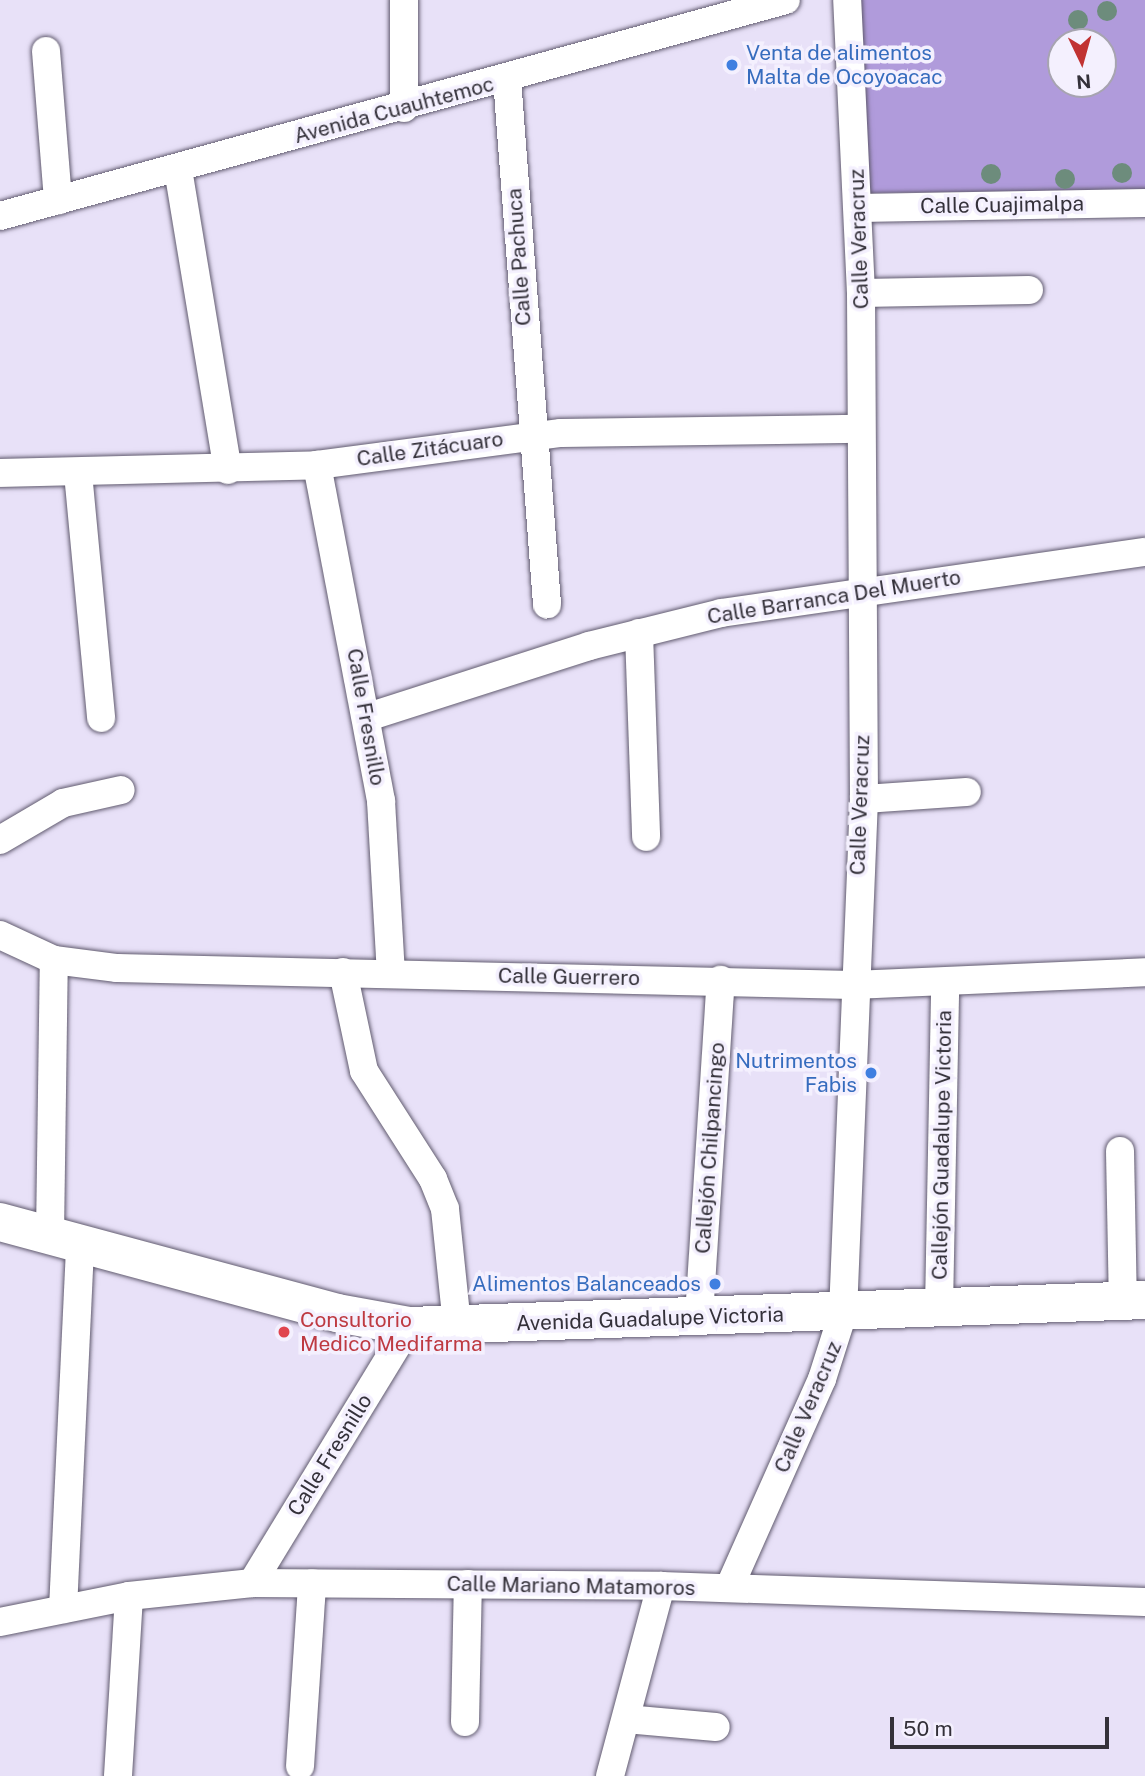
<!DOCTYPE html>
<meta charset="utf-8">
<style>
body{margin:0}
#map{position:relative;width:1145px;height:1776px;overflow:hidden;background:#e8e1f8;font-family:"Public Sans",sans-serif}
div>[style]{position:absolute}
[style*='--x']{left:calc(var(--x)*1px);top:calc(var(--y)*1px);width:calc(var(--w)*1px);rotate:calc(var(--a)*1deg)}
.building>*{inset:0;background:#b09bdb}
.roads{filter:drop-shadow(0 0 2px #615b6f) drop-shadow(0 0 2px #615b6f)}
.street>*{height:28px;margin:-14px;padding:0 14px;transform-origin:14px;border-radius:14px;background:#fff}
.secondary>*{height:38px;margin:-19px;padding:0 19px;transform-origin:19px;border-radius:19px;background:#fff}
.trees>*{width:20px;height:20px;margin:-10px;border-radius:50%;background:#6d8c7c}
.dots>*{width:19px;height:19px;translate:-50% -50%;box-sizing:border-box;border:4px solid #f4f0fe;border-radius:50%}
span{translate:-50% -50%;white-space:nowrap;text-align:center;line-height:1.15;-webkit-text-stroke:7px #f4f0fe;paint-order:stroke}
.shop-label{font-size:21px;color:#366cbe}
.left{translate:0 -50%;text-align:left}
.right{translate:-100% -50%;text-align:right}
.street-label{font-size:21px;color:#34313a}
.health-label{font-size:21px;color:#be3a42}
.north{position:absolute;left:1047px;top:28px;width:70px;height:70px;box-sizing:border-box;background:#f4f0fe;border:2px solid #a7a4b0;border-radius:50%;rotate:175deg;font-size:19px;font-weight:700;line-height:28px;text-align:center;color:#34313a}
.north::after{content:'';display:block;margin:auto;width:24px;height:32px;background:#c13232;clip-path:polygon(50% 0,100% 100%,50% 72%,0 100%)}
.scale{position:absolute;left:890px;top:1717px;width:219px;height:32px;box-sizing:border-box;border:4px solid #34313a;border-top:0;padding-left:9px;font-size:21px;line-height:24px;white-space:nowrap;color:#34313a;-webkit-text-stroke:5px #f4f0fe;paint-order:stroke}
</style>
<div id="map">
<div class="building">
<div style="clip-path:polygon(evenodd,853px 0,1145px 0,1145px 190px,860px 193px,853px 0,1061px 42px,1103px 42px,1103px 84px,1061px 84px,1061px 42px)"></div>
</div>
<div class="roads">
<div class="street">
<div style="--x:404;--y:0;--w:108;--a:90"></div>
<div style="--x:46;--y:51;--w:150;--a:85.4"></div>
<div style="--x:507;--y:79;--w:527;--a:85.64"></div>
<div style="--x:178;--y:169;--w:305;--a:80.6"></div>
<div style="--x:859;--y:208;--w:286;--a:-1"></div>
<div style="--x:0;--y:216;--w:815;--a:-15.37"></div>
<div style="--x:861;--y:293;--w:168;--a:-1"></div>
<div style="--x:317;--y:465;--w:342;--a:79.2"></div>
<div style="--x:381;--y:801;--w:172;--a:86.7"></div>
<div style="--x:0;--y:473;--w:317;--a:-1.4"></div>
<div style="--x:317;--y:465;--w:246;--a:-7.5"></div>
<div style="--x:561;--y:433;--w:299;--a:-0.8"></div>
<div style="--x:78;--y:473;--w:246;--a:84.6"></div>
<div style="--x:639;--y:633;--w:204;--a:88"></div>
<div style="--x:368;--y:717;--w:232;--a:-17.8"></div>
<div style="--x:589;--y:646;--w:136;--a:-14"></div>
<div style="--x:721;--y:613;--w:428;--a:-8.2"></div>
<div style="--x:864;--y:799;--w:103;--a:-3.9"></div>
<div style="--x:0;--y:840;--w:73;--a:-30.4"></div>
<div style="--x:63;--y:803;--w:59;--a:-12.6"></div>
<div style="--x:0;--y:935;--w:60;--a:24.8"></div>
<div style="--x:54;--y:960;--w:64;--a:7.2"></div>
<div style="--x:117;--y:968;--w:736;--a:1.32"></div>
<div style="--x:853;--y:985;--w:292;--a:-2.5"></div>
<div style="--x:343;--y:972;--w:101;--a:78"></div>
<div style="--x:364;--y:1071;--w:128;--a:57.4"></div>
<div style="--x:433;--y:1179;--w:32;--a:68"></div>
<div style="--x:445;--y:1209;--w:117;--a:84.1"></div>
<div style="--x:1120;--y:1151;--w:150;--a:88.9"></div>
<div style="--x:50;--y:1235;--w:275;--a:-89.2"></div>
<div style="--x:939;--y:1308;--w:326;--a:-88.9"></div>
<div style="--x:699;--y:1316;--w:337;--a:-86.3"></div>
<div style="--x:252;--y:1583;--w:301;--a:-58.6"></div>
<div style="--x:729;--y:1588;--w:229;--a:-66"></div>
<div style="--x:822;--y:1379;--w:69;--a:-72.3"></div>
<div style="--x:843;--y:1313;--w:514;--a:-87.66"></div>
<div style="--x:864;--y:799;--w:506;--a:-90.34"></div>
<div style="--x:861;--y:293;--w:293;--a:-92.7"></div>
<div style="--x:63;--y:1609;--w:365;--a:-87.3"></div>
<div style="--x:0;--y:1622;--w:132;--a:-11.4"></div>
<div style="--x:129;--y:1596;--w:124;--a:-6"></div>
<div style="--x:252;--y:1583;--w:409;--a:0.4"></div>
<div style="--x:661;--y:1586;--w:484;--a:1.9"></div>
<div style="--x:626;--y:1719;--w:90;--a:5.1"></div>
<div style="--x:465;--y:1722;--w:138;--a:-88.8"></div>
<div style="--x:300;--y:1766;--w:183;--a:-86.2"></div>
<div style="--x:118;--y:1776;--w:180;--a:-86.5"></div>
<div style="--x:610;--y:1776;--w:197;--a:-75"></div>
</div>
<div class="secondary">
<div style="--x:0;--y:1222;--w:349;--a:15.1"></div>
<div style="--x:337;--y:1313;--w:73;--a:10.2"></div>
<div style="--x:409;--y:1326;--w:736;--a:-2.02"></div>
</div>
</div>
<div class="trees">
<div style="left:1107px;top:11px"></div>
<div style="left:1078px;top:20px"></div>
<div style="left:1122px;top:173px"></div>
<div style="left:991px;top:174px"></div>
<div style="left:1065px;top:179px"></div>
</div>
<div class="dots">
<div style="left:732px;top:65px;background:#3f7fe0"></div>
<div style="left:871px;top:1073px;background:#3f7fe0"></div>
<div style="left:715px;top:1284px;background:#3f7fe0"></div>
<div style="left:284px;top:1332px;background:#e0444e"></div>
</div>
<div class="shop-label">
<span class="left" style="left:746px;top:65px">Venta de alimentos<br>Malta de Ocoyoacac</span>
<span class="right" style="left:857px;top:1073px">Nutrimentos<br>Fabis</span>
<span class="right" style="left:701px;top:1284px">Alimentos Balanceados</span>
</div>
<div class="street-label">
<span style="left:394px;top:110px;rotate:-15deg">Avenida Cuauhtemoc</span>
<span style="left:1002px;top:205px;rotate:-1deg">Calle Cuajimalpa</span>
<span style="left:859px;top:239px;rotate:-92deg">Calle Veracruz</span>
<span style="left:519px;top:257px;rotate:-94deg">Calle Pachuca</span>
<span style="left:430px;top:449px;rotate:-8deg">Calle Zitácuaro</span>
<span style="left:834px;top:597px;rotate:-9deg">Calle Barranca Del Muerto</span>
<span style="left:366px;top:717px;rotate:80deg">Calle Fresnillo</span>
<span style="left:860px;top:805px;rotate:-88deg">Calle Veracruz</span>
<span style="left:569px;top:977px;rotate:1deg">Calle Guerrero</span>
<span style="left:942px;top:1145px;rotate:-89deg">Callejón Guadalupe Victoria</span>
<span style="left:710px;top:1148px;rotate:-86deg">Callejón Chilpancingo</span>
<span style="left:650px;top:1319px;rotate:-2deg">Avenida Guadalupe Victoria</span>
<span style="left:808px;top:1407px;rotate:-67deg">Calle Veracruz</span>
<span style="left:330px;top:1455px;rotate:-58deg">Calle Fresnillo</span>
<span style="left:571px;top:1586px;rotate:1deg">Calle Mariano Matamoros</span>
</div>
<div class="health-label">
<span class="left" style="left:300px;top:1332px">Consultorio<br>Medico Medifarma</span>
</div>
<div class="north">N</div>
<div class="scale">50 m</div>
</div>
